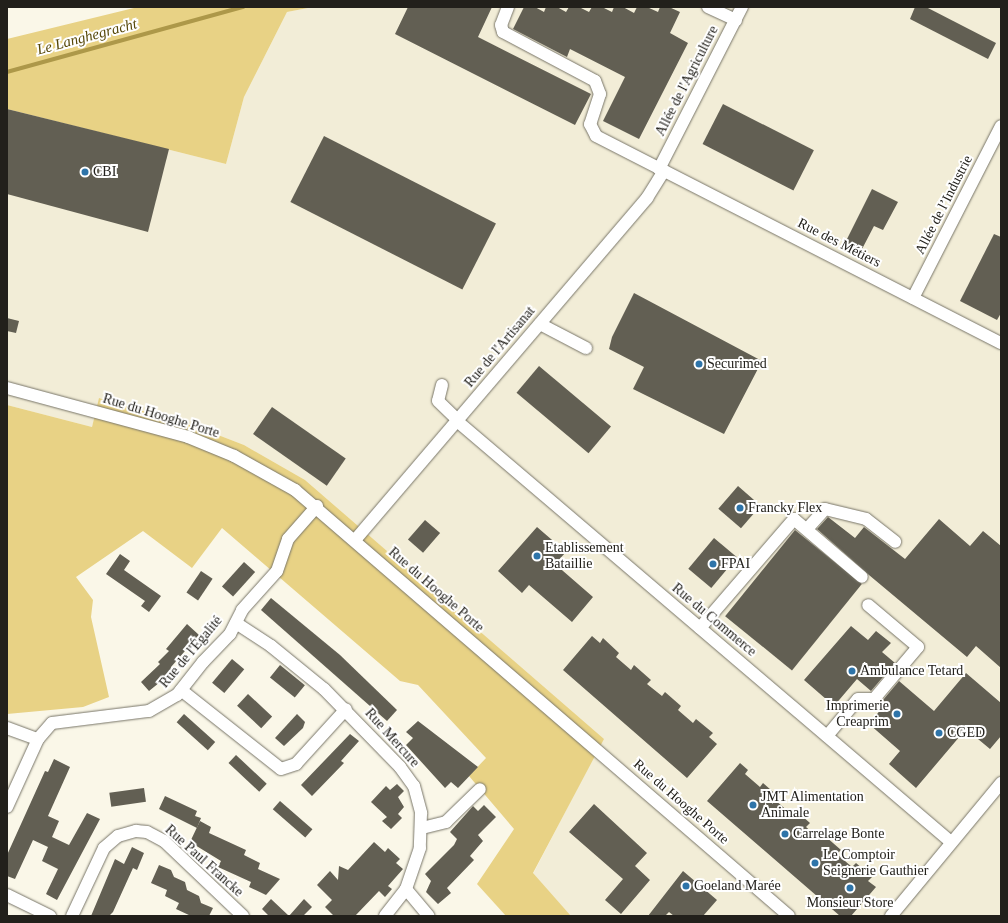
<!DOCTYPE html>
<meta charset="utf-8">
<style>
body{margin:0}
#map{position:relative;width:1008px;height:923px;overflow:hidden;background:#faf7e8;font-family:"Times New Roman",serif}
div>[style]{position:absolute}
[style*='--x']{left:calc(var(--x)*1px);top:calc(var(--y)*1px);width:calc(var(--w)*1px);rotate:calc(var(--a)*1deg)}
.built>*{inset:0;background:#f2edd7}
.green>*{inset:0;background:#e8d285}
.stream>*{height:3.5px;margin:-1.75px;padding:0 1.75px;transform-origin:1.75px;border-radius:1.75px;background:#ad9849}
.building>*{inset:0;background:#625f53;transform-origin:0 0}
.roads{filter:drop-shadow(0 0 1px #787568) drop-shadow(0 0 1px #787568)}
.minor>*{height:12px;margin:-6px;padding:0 6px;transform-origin:6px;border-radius:6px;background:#fff}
.dots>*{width:11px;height:11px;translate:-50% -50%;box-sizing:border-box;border:2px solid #fff;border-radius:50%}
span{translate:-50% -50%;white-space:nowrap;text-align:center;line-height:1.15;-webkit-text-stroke:4px #fff;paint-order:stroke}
.street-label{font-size:14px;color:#22201b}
.poi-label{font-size:14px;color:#22201b}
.left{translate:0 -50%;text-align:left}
.right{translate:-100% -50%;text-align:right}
.water-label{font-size:15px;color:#564707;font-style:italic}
.frame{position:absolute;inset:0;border:8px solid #22201b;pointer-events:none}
</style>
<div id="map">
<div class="built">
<div style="clip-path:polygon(313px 7px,1001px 7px,1001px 916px,571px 916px,533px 874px,603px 739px,305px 480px,244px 445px,200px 428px,100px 398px,92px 427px,7px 405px,7px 109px,226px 164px,244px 97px,287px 12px)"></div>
</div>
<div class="green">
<div style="clip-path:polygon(138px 7px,313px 7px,287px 12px,244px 97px,226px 164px,7px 109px,7px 39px)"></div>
<div style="clip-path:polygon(99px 398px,200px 428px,244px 445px,305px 480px,604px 739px,533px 873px,571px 916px,506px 916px,477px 884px,514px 829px,469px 776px,486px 758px,418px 685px,400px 681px,222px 528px,192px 568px,143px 531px,76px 577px,93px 600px,91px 617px,109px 697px,83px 707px,7px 714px,7px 405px,92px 427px)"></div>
</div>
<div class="stream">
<div style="--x:7;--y:72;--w:245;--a:-15.4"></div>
</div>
<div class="building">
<div style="clip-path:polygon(408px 7px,492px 7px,478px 37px,591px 94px,575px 125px,395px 34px)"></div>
<div style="clip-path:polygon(524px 7px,535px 7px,544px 12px,546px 7px,557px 7px,566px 12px,569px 7px,579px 7px,589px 12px,592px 7px,602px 7px,612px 12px,614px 7px,623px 7px,634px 13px,637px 7px,647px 7px,658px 12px,660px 7px,669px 7px,680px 12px,670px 33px,688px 43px,639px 139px,603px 121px,625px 77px,570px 49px,567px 57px,513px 29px)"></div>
<div style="clip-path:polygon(915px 7px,926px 7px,996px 43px,988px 59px,910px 19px)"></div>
<div style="left:723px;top:104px;width:102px;height:45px;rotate:27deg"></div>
<div style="clip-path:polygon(7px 109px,169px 149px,148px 232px,7px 194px)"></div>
<div style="left:324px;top:136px;width:193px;height:74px;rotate:27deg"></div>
<div style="clip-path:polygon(872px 189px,898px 202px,883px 230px,874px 226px,861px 251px,845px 243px)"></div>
<div style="clip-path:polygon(994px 234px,1001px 237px,1001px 313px,997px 320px,960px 301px)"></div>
<div style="clip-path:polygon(634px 293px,762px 361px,724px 434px,633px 389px,644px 367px,609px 349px,612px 337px)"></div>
<div style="clip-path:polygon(7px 318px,19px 321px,16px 333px,7px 331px)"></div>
<div style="left:539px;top:366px;width:94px;height:35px;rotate:40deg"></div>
<div style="left:272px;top:407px;width:90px;height:33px;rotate:35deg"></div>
<div style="left:738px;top:486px;width:30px;height:30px;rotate:41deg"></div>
<div style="clip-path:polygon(828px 517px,855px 538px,864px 527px,905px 559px,939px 519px,970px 546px,983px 531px,1001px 546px,1001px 668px,976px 646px,967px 657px,869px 575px,817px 529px)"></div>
<div style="left:425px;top:520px;width:20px;height:26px;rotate:41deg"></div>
<div style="clip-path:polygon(537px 527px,566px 552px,555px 564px,593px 597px,572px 622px,529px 585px,522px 593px,498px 571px)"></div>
<div style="left:795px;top:530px;width:86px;height:111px;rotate:39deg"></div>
<div style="left:714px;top:538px;width:30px;height:40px;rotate:40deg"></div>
<div style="clip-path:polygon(120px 554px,130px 561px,124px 570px,161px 596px,149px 612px,141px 606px,145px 601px,106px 574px)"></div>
<div style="left:244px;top:562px;width:15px;height:33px;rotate:42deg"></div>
<div style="left:201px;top:571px;width:14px;height:26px;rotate:34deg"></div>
<div style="clip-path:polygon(271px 598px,340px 655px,397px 710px,387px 721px,261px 610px)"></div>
<div style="clip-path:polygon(187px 624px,199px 635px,171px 667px,170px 674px,149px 691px,141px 682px,160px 664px,158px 662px,169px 651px,166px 649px)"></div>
<div style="clip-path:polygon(851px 626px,868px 640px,876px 631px,891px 643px,882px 652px,895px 663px,871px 691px,857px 679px,834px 706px,804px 680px)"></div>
<div style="clip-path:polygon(592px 636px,600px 643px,603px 638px,619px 653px,616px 657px,631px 670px,634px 665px,651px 680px,647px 684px,662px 696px,665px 692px,681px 706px,678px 710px,693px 723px,696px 719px,713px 733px,709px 737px,717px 744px,687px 778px,563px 670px)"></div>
<div style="left:232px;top:659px;width:16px;height:31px;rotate:40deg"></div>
<div style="left:280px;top:665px;width:32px;height:16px;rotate:39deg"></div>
<div style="clip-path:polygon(966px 673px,1001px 703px,1001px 736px,990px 749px,966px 729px,916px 788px,889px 764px,900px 751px,869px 724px,886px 703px,883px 700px,899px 681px,934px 711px)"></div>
<div style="left:248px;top:694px;width:33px;height:16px;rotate:43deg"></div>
<div style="left:184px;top:714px;width:42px;height:11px;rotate:42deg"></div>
<div style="clip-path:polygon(297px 714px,305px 722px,303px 728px,284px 746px,275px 738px)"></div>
<div style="clip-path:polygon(418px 721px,478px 767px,458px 788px,451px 782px,445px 788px,406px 745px,413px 738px,406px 732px)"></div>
<div style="clip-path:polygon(350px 734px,359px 741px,341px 761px,344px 763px,312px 796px,301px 785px)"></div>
<div style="left:236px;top:755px;width:42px;height:11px;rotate:43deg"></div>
<div style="clip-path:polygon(54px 759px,70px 767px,48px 816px,59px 821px,52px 837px,69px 845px,87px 813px,100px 819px,57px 900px,46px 894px,58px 869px,42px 861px,48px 847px,33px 840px,15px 879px,7px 876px,7px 855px,45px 771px,48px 772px)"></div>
<div style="clip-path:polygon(740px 763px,748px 770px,745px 774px,760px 787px,763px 783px,779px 797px,775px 800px,790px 813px,794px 809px,810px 823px,806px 827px,821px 840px,825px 836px,841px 850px,837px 854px,845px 861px,852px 867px,856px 863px,872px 877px,868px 881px,876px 887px,851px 916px,840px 916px,707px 801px)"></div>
<div style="clip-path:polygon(397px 784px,404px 791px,398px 797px,404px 807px,398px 814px,402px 818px,391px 829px,382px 821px,387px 817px,371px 802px,386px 786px,390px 790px)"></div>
<div style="left:144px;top:788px;width:14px;height:35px;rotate:82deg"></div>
<div style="clip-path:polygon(165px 796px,197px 811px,195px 816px,201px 818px,197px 828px,159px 809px)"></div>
<div style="left:280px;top:801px;width:43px;height:11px;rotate:41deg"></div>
<div style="clip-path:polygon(594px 804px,647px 853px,635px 866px,650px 880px,621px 914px,605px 900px,623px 879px,569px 832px)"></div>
<div style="clip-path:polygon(484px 805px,496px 817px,478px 835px,483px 841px,470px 856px,474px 860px,447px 888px,451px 893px,438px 904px,426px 892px,431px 881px,425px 874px,454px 845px,457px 839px,450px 832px,466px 814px,473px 806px,478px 811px)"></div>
<div style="clip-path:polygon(200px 821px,211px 827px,209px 833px,246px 850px,244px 855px,260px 863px,258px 869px,280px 879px,266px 895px,249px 887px,251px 882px,218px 867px,221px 861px,190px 842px)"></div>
<div style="clip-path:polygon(374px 842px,385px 852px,388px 848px,400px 859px,396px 863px,403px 869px,388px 886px,392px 889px,385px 897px,379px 891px,355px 916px,334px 916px,325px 907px,332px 900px,317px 885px,330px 871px,338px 880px,339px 866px,348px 870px)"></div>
<div style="clip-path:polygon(132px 847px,144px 853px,137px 870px,133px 868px,113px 912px,109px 916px,91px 916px,115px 859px,124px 864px)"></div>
<div style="clip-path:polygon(159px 865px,171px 870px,174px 877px,185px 882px,187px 890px,199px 896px,201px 903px,213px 908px,209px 916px,191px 916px,176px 909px,179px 903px,165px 896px,167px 890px,151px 883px)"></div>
<div style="clip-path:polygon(683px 871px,717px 900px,703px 916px,674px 916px,669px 912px,665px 916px,648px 916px)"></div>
<div style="clip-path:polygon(271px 899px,289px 916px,304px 899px,312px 907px,303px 916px,269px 916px,262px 909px)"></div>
</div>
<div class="roads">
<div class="minor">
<div style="--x:508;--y:7;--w:19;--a:111"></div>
<div style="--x:501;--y:25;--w:7;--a:74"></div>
<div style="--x:503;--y:32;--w:104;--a:28"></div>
<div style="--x:595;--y:81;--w:14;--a:69"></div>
<div style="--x:600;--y:94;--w:32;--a:108"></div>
<div style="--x:590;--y:124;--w:13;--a:63"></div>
<div style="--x:596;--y:136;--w:455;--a:27.1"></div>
<div style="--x:708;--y:7;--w:31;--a:25"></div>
<div style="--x:659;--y:169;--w:182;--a:-62.9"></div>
<div style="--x:913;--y:298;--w:193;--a:-62.9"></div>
<div style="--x:540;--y:324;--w:52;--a:27.6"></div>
<div style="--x:442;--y:385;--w:16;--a:104"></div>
<div style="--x:438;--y:401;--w:28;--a:44"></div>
<div style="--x:7;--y:388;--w:188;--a:15.1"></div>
<div style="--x:188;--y:437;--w:50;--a:22.4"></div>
<div style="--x:234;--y:456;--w:70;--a:29.1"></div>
<div style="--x:295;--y:490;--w:652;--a:40.77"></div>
<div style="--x:457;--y:421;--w:649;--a:40.44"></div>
<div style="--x:807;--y:529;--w:27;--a:-48"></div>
<div style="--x:825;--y:509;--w:42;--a:13.7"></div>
<div style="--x:866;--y:519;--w:37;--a:38"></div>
<div style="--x:355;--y:540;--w:450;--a:-49.5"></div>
<div style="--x:647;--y:198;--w:32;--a:-58"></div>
<div style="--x:236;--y:623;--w:42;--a:33.3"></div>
<div style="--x:271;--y:646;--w:68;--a:39.1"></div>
<div style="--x:324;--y:689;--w:109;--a:45.7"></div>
<div style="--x:400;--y:767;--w:24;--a:54"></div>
<div style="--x:414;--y:786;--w:28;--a:75"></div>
<div style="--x:421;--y:813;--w:35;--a:92"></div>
<div style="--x:420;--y:848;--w:43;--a:108.9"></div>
<div style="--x:406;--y:889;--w:34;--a:128"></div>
<div style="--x:700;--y:628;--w:144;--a:-49.2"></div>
<div style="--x:794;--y:519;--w:89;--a:40.5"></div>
<div style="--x:181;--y:690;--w:127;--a:38.3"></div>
<div style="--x:281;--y:769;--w:16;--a:-18"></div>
<div style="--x:296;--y:764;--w:74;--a:-47.7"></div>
<div style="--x:7;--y:728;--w:33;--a:20"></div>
<div style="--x:827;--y:736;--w:48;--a:-50"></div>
<div style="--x:858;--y:699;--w:16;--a:0"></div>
<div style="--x:874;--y:699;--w:68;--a:-49.8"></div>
<div style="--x:918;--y:647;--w:65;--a:-140"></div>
<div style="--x:7;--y:807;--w:75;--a:-65.5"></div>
<div style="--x:38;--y:739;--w:21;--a:-49"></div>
<div style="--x:52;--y:723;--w:98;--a:-7.1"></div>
<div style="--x:149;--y:711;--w:32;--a:-30"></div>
<div style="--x:177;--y:695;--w:42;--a:-51.8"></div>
<div style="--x:203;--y:662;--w:39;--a:-46"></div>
<div style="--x:230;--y:634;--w:27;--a:-63"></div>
<div style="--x:242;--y:610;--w:52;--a:-48.1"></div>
<div style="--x:277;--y:571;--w:34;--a:-71"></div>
<div style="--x:288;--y:539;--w:44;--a:-48.7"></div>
<div style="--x:422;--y:828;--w:25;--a:-14"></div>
<div style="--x:446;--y:822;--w:47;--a:-44.1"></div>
<div style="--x:406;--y:889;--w:35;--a:50"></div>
<div style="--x:7;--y:895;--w:48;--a:26"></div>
<div style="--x:72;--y:916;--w:75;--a:-64.8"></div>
<div style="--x:104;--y:848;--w:18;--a:-41"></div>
<div style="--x:118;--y:836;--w:19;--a:-16"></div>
<div style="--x:136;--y:831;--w:11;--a:5"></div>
<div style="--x:147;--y:832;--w:19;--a:28"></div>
<div style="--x:164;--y:841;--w:109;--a:43.5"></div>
<div style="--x:891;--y:916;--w:173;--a:-50.4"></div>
</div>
</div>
<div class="dots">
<div style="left:85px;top:172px;background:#2e74a9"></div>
<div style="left:699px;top:364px;background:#2e74a9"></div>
<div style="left:740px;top:508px;background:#2e74a9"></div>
<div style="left:537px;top:556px;background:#2e74a9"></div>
<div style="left:713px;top:564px;background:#2e74a9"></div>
<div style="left:852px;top:671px;background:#2e74a9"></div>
<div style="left:897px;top:714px;background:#2e74a9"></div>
<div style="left:939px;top:733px;background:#2e74a9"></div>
<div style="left:753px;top:805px;background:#2e74a9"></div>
<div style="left:785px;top:834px;background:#2e74a9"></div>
<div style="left:815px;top:863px;background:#2e74a9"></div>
<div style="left:686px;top:886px;background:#2e74a9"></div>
<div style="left:850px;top:888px;background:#2e74a9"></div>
</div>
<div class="street-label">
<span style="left:687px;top:81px;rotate:-63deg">Allée de l'Agriculture</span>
<span style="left:944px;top:205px;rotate:-63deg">Allée de l’Industrie</span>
<span style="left:839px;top:243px;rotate:27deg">Rue des Métiers</span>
<span style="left:500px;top:347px;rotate:-50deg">Rue de l'Artisanat</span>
<span style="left:161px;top:416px;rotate:17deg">Rue du Hooghe Porte</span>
<span style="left:436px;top:590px;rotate:41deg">Rue du Hooghe Porte</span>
<span style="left:714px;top:620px;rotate:40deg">Rue du Commerce</span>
<span style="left:191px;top:652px;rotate:-50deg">Rue de l'Égalité</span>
<span style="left:392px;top:738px;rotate:48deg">Rue Mercure</span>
<span style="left:681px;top:802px;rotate:41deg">Rue du Hooghe Porte</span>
<span style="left:204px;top:861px;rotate:42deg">Rue Paul Francke</span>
</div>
<div class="poi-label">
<span class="left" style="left:93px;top:172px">CBI</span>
<span class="left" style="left:707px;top:364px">Securimed</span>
<span class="left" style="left:748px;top:508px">Francky Flex</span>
<span class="left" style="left:545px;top:556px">Etablissement<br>Bataillie</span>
<span class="left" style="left:721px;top:564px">FPAI</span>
<span class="left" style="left:860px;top:671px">Ambulance Tetard</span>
<span class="right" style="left:889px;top:714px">Imprimerie<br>Creaprim</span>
<span class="left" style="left:947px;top:733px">CGED</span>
<span class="left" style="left:761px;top:805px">JMT Alimentation<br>Animale</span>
<span class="left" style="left:793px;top:834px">Carrelage Bonte</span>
<span class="left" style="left:823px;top:863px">Le Comptoir<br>Seignerie Gauthier</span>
<span class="left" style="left:694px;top:886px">Goeland Marée</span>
<span style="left:850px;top:903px">Monsieur Store</span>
</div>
<div class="water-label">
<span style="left:87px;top:37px;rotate:-15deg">Le Langhegracht</span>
</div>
<div class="frame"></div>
</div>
